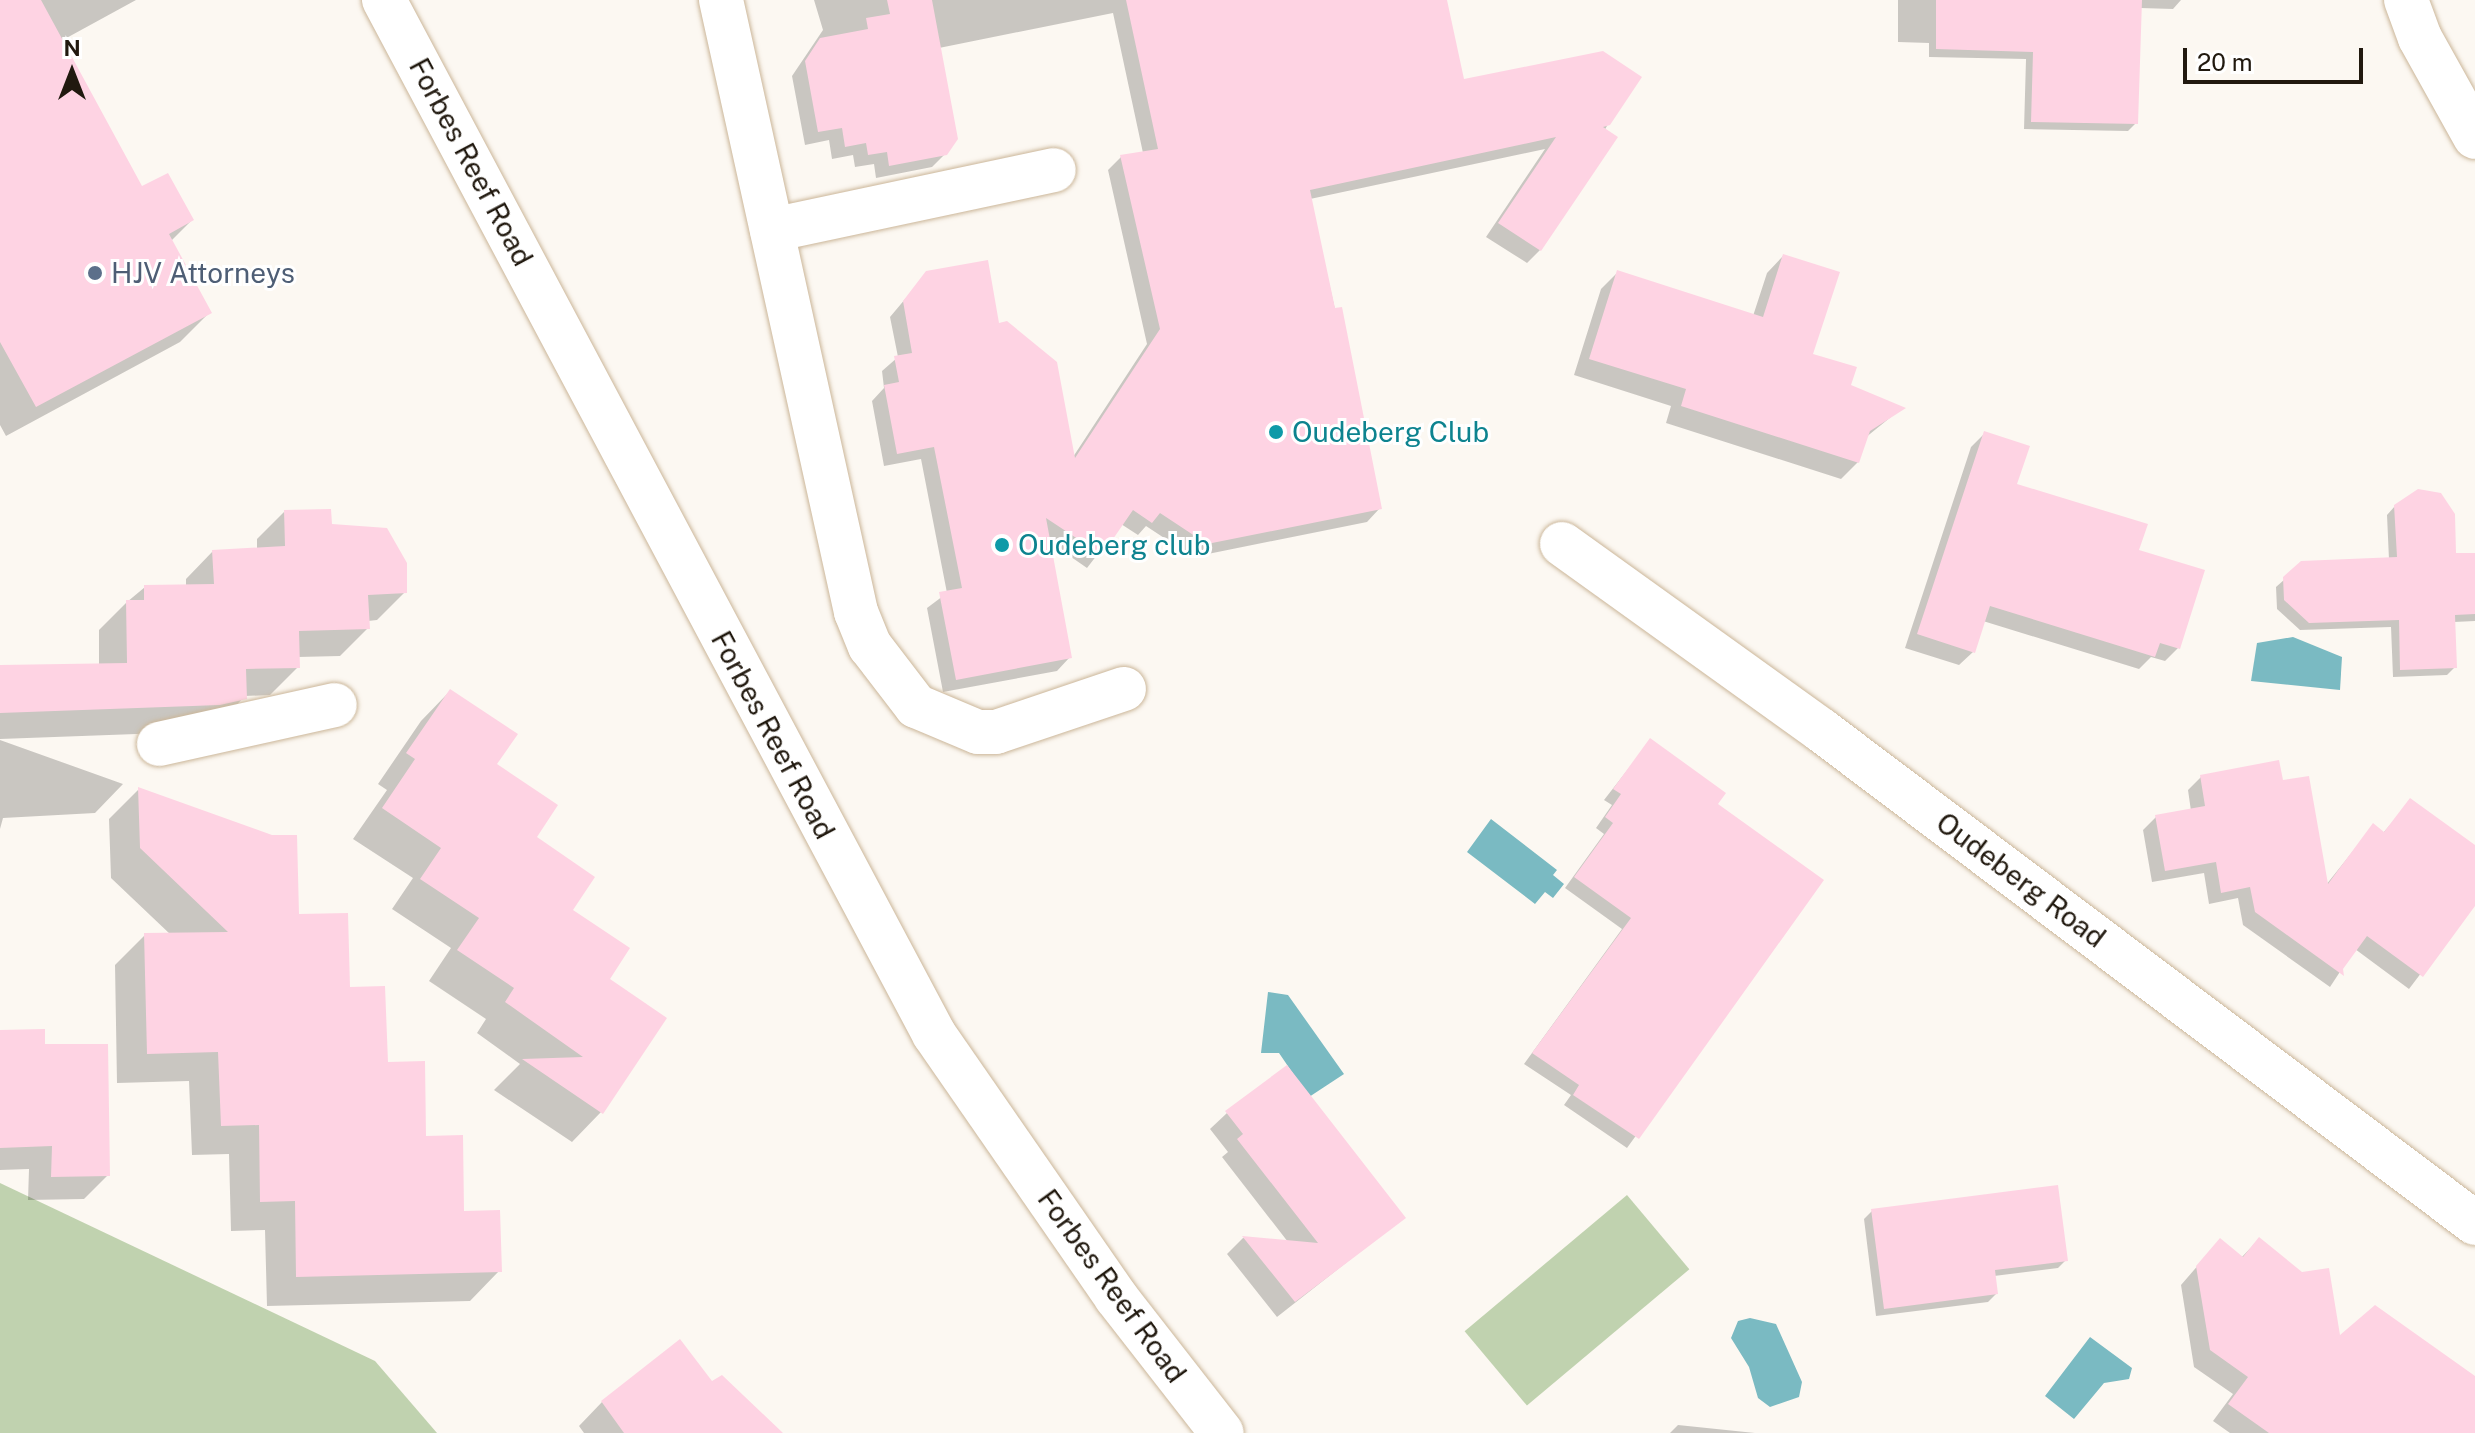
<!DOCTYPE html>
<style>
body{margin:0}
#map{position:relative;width:2475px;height:1433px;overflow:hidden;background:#fcf8f2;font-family:"Public Sans",sans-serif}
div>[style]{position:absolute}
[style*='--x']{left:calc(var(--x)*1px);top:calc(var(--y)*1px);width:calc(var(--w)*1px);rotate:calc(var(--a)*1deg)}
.green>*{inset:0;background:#c0d2af;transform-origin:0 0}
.water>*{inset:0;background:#7abac2}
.shadow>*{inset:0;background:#0003}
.building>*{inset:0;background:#fed3e3}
.roads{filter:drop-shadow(0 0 2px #cbb699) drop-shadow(0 0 2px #cbb699)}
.minor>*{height:44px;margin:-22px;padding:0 22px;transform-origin:22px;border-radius:22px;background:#fff}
.dots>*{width:22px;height:22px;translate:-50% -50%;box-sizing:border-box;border:4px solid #fff;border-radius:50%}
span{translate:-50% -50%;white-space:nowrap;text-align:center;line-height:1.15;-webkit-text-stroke:6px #fff;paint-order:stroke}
.street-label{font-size:28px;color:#21190f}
.service-label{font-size:28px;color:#4e5e75}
.left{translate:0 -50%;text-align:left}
.culture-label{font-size:28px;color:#0d838f}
.north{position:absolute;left:32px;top:32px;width:80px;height:80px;-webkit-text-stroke:6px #fff;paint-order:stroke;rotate:0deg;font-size:22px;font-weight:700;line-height:32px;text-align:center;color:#21190f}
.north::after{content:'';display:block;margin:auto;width:28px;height:36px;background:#21190f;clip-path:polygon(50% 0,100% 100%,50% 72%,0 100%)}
.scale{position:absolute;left:2183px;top:48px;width:180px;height:36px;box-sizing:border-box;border:4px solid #21190f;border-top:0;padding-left:10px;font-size:24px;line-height:28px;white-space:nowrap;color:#21190f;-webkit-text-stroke:6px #fff;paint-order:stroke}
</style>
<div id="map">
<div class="green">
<div style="clip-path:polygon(0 1183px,375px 1361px,437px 1433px,0 1433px)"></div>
<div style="left:1627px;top:1195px;width:97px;height:212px;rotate:50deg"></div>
</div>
<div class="water">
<div style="clip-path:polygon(2293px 637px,2342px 657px,2340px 690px,2251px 681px,2257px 643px)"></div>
<div style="clip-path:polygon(1491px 819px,1557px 870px,1553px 875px,1564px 884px,1553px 898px,1545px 892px,1535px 904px,1467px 852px)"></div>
<div style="clip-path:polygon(1268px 992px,1288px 995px,1344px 1074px,1309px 1097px,1279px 1053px,1261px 1053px)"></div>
<div style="clip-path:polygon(1750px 1318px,1776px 1324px,1802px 1382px,1799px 1397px,1770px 1407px,1758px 1398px,1749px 1367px,1731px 1338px,1738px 1321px)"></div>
<div style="clip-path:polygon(2090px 1337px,2132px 1368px,2129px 1379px,2104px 1383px,2074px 1419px,2045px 1396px)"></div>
</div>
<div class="shadow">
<div style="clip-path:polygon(0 0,136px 0,61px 41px,141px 189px,192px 220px,171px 241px,210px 312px,180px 342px,6px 436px,0 425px)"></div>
<div style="clip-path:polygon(814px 0,1443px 0,1462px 81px,1608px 124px,1540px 250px,1527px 263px,1486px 237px,1545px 149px,1310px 199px,1380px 508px,1367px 522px,1193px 557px,1146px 526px,1138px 535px,1121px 524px,1087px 568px,1048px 541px,1070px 657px,1057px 671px,943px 692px,927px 608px,947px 593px,921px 459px,884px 466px,872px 401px,884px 388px,882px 371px,898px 357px,890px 317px,927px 273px,998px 325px,1073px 457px,1147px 344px,1108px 170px,1121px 157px,1143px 153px,1113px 13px,939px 48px,946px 153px,932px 167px,876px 178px,874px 164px,855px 167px,853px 155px,832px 159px,829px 140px,805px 145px,792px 76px,823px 30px)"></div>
<div style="clip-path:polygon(1898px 0,2181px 0,2173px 9px,2140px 8px,2136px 123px,2128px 131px,2024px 129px,2026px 59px,1929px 57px,1929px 43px,1898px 42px)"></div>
<div style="clip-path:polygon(1783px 256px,1811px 355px,1849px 386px,1902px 408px,1865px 438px,1858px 462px,1841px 479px,1666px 423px,1671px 406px,1574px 375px,1601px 289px,1618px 272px,1753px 316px,1767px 273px)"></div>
<div style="clip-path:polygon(1985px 433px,2014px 485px,2137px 551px,2178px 648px,2165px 661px,2151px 657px,2139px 669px,1983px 621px,1973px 652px,1959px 665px,1905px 648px,1971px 447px)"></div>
<div style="clip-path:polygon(2395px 506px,2454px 556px,2475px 555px,2475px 621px,2454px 622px,2455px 667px,2447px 675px,2393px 677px,2391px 627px,2300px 630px,2277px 609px,2276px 587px,2285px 579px,2389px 560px,2387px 515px)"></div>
<div style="clip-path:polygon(284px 512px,330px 526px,405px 592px,377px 620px,368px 621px,368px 628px,340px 656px,298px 657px,298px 667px,270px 695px,245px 696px,217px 726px,191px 732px,0 739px,0 667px,99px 666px,99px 630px,127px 602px,145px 587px,186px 586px,186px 579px,213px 551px,257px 550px,257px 539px)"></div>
<div style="clip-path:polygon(450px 691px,607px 980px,601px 1112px,572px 1142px,494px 1090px,520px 1064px,477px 1033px,486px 1019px,429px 981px,451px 948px,392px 909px,413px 878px,353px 839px,387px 790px,378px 784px,421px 721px)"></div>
<div style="clip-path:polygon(0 740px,123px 784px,95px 813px,3px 818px,0 829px)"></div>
<div style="clip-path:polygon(1650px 741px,1715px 805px,1821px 880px,1627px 1148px,1564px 1105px,1571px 1095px,1524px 1064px,1622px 929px,1565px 888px,1604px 834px,1596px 828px,1612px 805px,1604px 800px)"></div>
<div style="clip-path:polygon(2201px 777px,2281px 783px,2326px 885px,2373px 826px,2383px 833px,2411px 801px,2475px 847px,2475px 902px,2409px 989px,2355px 949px,2330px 987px,2243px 925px,2238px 898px,2209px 904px,2204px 873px,2152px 882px,2143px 830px,2156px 817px,2191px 811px,2188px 790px)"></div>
<div style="clip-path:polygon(138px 790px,297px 916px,348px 989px,462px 1213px,499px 1271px,470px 1301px,267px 1306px,265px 1230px,231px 1231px,229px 1154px,192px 1155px,189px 1081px,117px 1083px,115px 965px,145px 935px,171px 935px,111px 878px,109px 819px)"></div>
<div style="clip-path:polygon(0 1032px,43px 1046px,108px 1175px,84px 1199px,28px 1200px,29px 1169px,0 1170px)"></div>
<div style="clip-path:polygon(1227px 1113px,1403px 1218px,1277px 1317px,1227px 1254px,1243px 1238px,1288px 1242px,1222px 1157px,1228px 1152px,1210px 1129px)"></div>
<div style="clip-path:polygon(1872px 1211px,2066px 1260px,2058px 1268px,1994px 1276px,1996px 1294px,1988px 1302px,1876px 1316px,1864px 1219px)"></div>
<div style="clip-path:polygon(2259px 1239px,2339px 1339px,2475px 1419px,2475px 1433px,2230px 1433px,2213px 1421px,2233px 1394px,2194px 1367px,2181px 1285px,2220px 1240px,2241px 1258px)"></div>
<div style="clip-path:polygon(679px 1342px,712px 1384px,780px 1433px,584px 1433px,579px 1426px,602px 1402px)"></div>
<div style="clip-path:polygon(1678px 1425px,1755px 1433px,1670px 1433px)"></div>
</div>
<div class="building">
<div style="clip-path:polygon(0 0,41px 0,142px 186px,168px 173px,194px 220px,169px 234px,212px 313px,36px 407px,0 342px)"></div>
<div style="clip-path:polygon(887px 0,932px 0,958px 139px,947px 155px,889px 166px,887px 152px,868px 155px,866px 143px,845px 147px,842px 128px,818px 132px,805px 61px,820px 38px,868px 29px,866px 18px,890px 14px)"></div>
<div style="clip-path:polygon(1126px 0,1447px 0,1464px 79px,1603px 51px,1642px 77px,1610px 125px,1603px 127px,1618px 137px,1541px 251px,1498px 223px,1556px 137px,1310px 190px,1335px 308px,1342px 307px,1382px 509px,1207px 544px,1160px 513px,1152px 523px,1133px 510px,1102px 555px,1046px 518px,1072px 658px,956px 680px,939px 592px,962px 588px,934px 447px,897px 454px,884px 385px,899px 382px,894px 356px,912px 353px,903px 301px,926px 271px,988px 260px,999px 323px,1007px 321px,1057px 362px,1075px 458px,1160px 329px,1120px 155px,1158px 149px)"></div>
<div style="clip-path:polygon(1936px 0,2142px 0,2138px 124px,2031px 122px,2033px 52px,1936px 49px)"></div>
<div style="clip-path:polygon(1783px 254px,1840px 272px,1813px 354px,1857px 367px,1851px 385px,1906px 408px,1870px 431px,1859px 463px,1681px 406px,1686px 389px,1589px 359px,1617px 270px,1763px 317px)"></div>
<div style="clip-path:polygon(1984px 431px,2030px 446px,2017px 484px,2148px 524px,2139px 550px,2205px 570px,2180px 649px,2160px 643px,2155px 657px,1990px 606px,1975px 653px,1917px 634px)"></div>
<div style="clip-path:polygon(2418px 489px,2441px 493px,2455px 514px,2456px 553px,2475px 553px,2475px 614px,2455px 615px,2457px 668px,2400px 670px,2399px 620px,2309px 623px,2284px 600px,2283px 577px,2301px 561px,2397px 557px,2394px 505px)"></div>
<div style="clip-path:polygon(331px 509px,332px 524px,387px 528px,407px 563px,407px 593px,368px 595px,370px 629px,299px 631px,300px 668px,246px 669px,247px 699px,220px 705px,0 713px,0 665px,127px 663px,126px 600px,144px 600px,144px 585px,214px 584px,212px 550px,285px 546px,284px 510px)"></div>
<div style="clip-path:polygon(450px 689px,518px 734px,497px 764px,558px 805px,537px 837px,595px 877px,573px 910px,630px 948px,610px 979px,667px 1018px,603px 1114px,522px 1059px,583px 1057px,505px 1002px,514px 988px,457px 950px,479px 918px,420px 879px,441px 848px,382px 808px,415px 759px,406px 753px)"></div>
<div style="clip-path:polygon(1650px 738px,1726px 793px,1718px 804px,1824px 880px,1639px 1139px,1573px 1095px,1579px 1085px,1532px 1053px,1631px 918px,1574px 877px,1613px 823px,1605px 817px,1621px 794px,1613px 789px)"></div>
<div style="clip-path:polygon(2279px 760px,2283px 780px,2309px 776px,2328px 884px,2373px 823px,2384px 832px,2410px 798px,2475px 845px,2475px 906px,2423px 977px,2367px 936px,2343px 969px,2344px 976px,2255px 912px,2250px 887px,2221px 893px,2216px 862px,2165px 871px,2155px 815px,2205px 806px,2200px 775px)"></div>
<div style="clip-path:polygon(138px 787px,272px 835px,297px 835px,299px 914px,348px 913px,350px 987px,385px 986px,388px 1062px,425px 1061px,426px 1136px,463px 1135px,464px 1211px,500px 1210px,502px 1272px,296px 1277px,295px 1201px,260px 1202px,259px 1125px,221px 1126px,218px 1052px,147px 1054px,144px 933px,228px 932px,140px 848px)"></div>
<div style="clip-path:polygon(45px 1029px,45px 1044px,108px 1044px,110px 1176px,51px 1177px,52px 1146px,0 1148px,0 1030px)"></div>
<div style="clip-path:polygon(1287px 1065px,1406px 1218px,1295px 1302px,1242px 1236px,1318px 1243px,1237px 1139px,1243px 1134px,1225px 1111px)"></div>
<div style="clip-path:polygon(2058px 1185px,2068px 1261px,1995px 1270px,1998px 1294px,1884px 1309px,1871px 1209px)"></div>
<div style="clip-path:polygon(2259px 1237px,2302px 1272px,2329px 1268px,2340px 1335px,2375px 1305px,2475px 1376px,2475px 1433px,2269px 1433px,2228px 1404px,2248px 1377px,2210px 1350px,2196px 1266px,2220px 1238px,2243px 1257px)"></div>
<div style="clip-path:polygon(680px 1339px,712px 1381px,722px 1375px,783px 1433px,624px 1433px,601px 1401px)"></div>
</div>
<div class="roads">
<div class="minor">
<div style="--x:384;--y:0;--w:1171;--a:61.99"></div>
<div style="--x:934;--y:1034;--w:320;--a:55.3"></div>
<div style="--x:1116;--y:1297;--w:172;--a:52.1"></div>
<div style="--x:721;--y:0;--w:627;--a:77.56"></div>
<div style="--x:856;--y:612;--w:37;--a:68"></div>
<div style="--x:870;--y:646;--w:76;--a:52.5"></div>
<div style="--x:916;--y:706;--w:67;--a:22.8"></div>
<div style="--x:978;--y:732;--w:18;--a:0"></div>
<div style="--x:996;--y:732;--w:135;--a:-18.6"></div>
<div style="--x:2406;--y:0;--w:40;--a:69.8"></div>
<div style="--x:2420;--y:38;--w:113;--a:60.9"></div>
<div style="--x:772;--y:230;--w:288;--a:-12"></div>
<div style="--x:1562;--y:544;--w:319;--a:35.7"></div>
<div style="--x:1821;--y:730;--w:819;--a:37.01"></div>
<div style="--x:159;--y:744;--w:180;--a:-12.5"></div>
</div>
</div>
<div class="dots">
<div style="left:95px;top:273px;background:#5c6f8a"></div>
<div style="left:1276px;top:432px;background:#0f9aa8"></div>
<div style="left:1002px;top:545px;background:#0f9aa8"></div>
</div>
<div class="street-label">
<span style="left:471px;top:162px;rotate:62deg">Forbes Reef Road</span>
<span style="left:773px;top:735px;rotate:62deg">Forbes Reef Road</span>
<span style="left:2021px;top:880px;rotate:37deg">Oudeberg Road</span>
<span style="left:1112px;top:1286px;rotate:54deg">Forbes Reef Road</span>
</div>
<div class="service-label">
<span class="left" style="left:111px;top:273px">HJV Attorneys</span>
</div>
<div class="culture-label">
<span class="left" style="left:1292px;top:432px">Oudeberg Club</span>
<span class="left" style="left:1018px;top:545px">Oudeberg club</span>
</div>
<div class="north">N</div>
<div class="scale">20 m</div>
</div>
